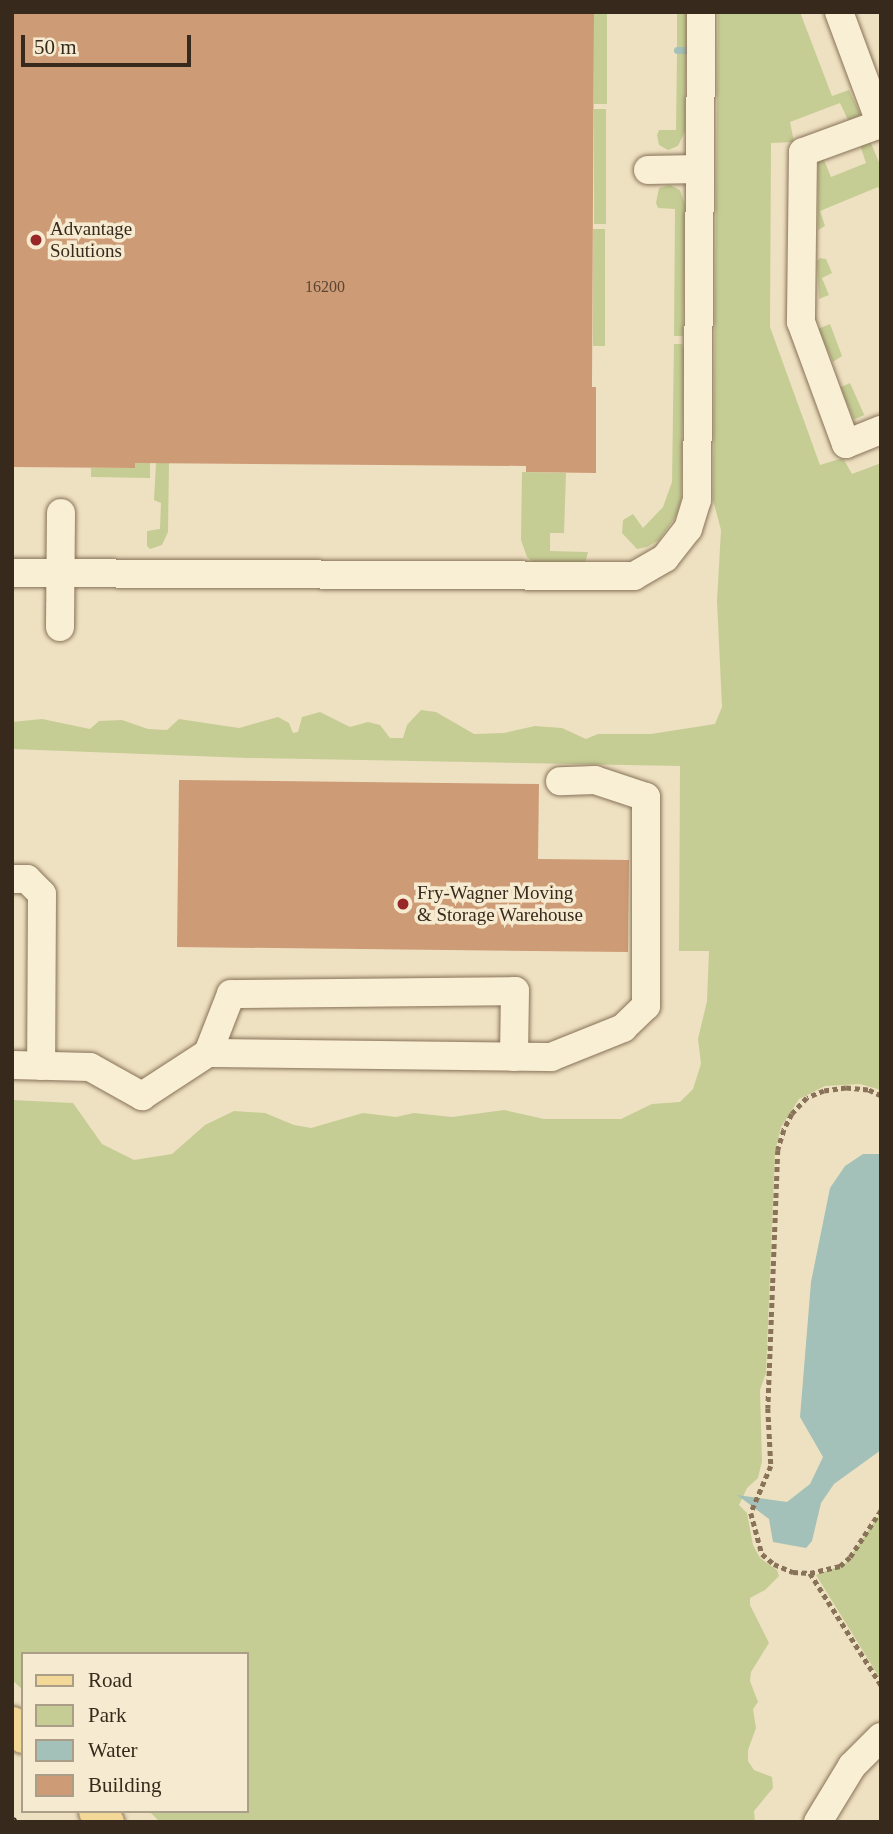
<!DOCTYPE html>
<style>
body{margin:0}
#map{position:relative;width:893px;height:1834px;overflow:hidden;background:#eee1c1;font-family:Georgia,serif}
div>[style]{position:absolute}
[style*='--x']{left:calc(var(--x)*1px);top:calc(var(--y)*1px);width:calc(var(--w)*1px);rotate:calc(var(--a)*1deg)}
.green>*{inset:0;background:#c5cd94;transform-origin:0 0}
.water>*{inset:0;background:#a3c1b8}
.stream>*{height:7px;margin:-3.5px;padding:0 3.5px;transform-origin:3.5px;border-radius:3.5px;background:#a3c1b8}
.building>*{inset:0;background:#cd9b76}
.path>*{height:4.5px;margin-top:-2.25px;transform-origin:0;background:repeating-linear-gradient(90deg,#887258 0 5px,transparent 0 8.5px)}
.roads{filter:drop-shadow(0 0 2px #887258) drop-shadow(0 0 2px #887258)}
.minor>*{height:28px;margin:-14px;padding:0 14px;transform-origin:14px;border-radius:14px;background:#f9efd4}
.major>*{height:35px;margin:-17.5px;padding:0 17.5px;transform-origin:17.5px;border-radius:17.5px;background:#f3d897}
.rail>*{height:8px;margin-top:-4px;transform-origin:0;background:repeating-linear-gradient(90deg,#f6ebd0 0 16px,#372a1d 0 32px);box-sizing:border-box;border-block:2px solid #372a1d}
.dots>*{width:19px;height:19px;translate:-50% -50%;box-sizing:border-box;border:4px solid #f6ebd0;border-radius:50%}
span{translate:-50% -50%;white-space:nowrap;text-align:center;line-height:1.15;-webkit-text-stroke:7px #f6ebd0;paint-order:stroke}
.number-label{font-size:16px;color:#5c4633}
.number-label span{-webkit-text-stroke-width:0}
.poi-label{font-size:19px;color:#372a1d}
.left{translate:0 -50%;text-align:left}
.frame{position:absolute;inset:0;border:14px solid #372a1d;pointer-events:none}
.legend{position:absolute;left:21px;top:1652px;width:228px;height:161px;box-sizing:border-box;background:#f6ebd0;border:2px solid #aa9e88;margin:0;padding:9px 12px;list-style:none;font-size:21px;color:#372a1d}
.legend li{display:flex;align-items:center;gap:14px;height:35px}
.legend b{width:35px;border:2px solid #aa9e88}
.scale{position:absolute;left:21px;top:35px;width:170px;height:32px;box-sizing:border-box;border:4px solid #372a1d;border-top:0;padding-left:9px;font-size:21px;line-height:24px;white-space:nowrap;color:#372a1d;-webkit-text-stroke:5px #f6ebd0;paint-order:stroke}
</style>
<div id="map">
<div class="green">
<div style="left:594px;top:12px;width:13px;height:92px"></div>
<div style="left:677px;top:12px;width:10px;height:35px"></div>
<div style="clip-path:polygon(718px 12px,800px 12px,832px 96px,849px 90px,860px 113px,859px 116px,848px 120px,840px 103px,790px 122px,794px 142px,771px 143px,770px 327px,820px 465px,843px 458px,852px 474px,881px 463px,881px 1090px,860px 1084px,825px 1086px,799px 1099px,781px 1127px,775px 1152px,766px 1373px,760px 1390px,762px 1461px,758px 1478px,747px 1488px,739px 1505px,747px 1513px,753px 1545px,760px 1558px,777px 1570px,779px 1576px,765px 1590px,750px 1598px,750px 1605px,769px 1643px,751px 1672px,750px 1681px,758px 1702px,753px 1709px,756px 1728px,748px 1750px,748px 1761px,754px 1770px,772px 1777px,773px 1788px,754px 1811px,755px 1822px,160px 1822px,149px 1811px,247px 1811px,247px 1654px,23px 1654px,23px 1690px,12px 1680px,12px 1100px,73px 1103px,102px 1144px,134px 1160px,172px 1154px,205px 1125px,234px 1111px,265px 1113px,294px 1125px,311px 1128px,363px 1113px,396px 1117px,414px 1113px,452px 1117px,504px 1110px,544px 1119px,621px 1119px,652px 1104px,680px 1102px,693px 1089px,701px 1064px,698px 1039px,707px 1001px,709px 951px,679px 951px,680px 766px,248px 758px,12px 749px,12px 722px,42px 719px,90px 729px,99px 721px,122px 720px,148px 729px,167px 730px,179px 719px,239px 728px,278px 717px,289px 723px,293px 733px,298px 732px,302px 717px,320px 712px,350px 727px,368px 722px,380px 725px,390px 738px,403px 738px,407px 725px,421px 710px,436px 712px,474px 734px,504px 733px,535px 726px,562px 728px,586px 739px,598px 734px,651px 734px,715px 724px,722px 707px,717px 601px,721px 530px,713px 500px)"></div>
<div style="clip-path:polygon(677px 53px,686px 53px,685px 131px,678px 146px,668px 150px,659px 145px,657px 135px,659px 130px,676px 130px)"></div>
<div style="left:594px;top:109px;width:12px;height:115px"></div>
<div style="clip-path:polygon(870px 141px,881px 167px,881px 193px,878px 187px,820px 211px,825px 226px,818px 230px,818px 159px,824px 160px,831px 177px,866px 163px,860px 145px)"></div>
<div style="clip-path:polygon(670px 185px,680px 190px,685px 205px,683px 336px,674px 336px,675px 209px,658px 208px,656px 203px,659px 188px)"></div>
<div style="left:593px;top:229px;width:12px;height:117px"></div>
<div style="clip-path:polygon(820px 258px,826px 259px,832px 273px,822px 278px,829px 295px,819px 299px,817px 261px)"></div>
<div style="clip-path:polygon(830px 324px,842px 356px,833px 362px,818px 329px)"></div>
<div style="clip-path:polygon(674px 344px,682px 344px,684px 350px,681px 500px,676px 516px,659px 540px,647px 547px,637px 549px,622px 533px,623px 520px,633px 514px,643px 528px,663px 507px,672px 482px)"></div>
<div style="left:850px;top:383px;width:35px;height:11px;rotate:66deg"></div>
<div style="clip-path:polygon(135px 463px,150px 463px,150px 478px,91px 477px,91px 468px,134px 468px)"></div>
<div style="clip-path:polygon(156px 463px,169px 463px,168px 532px,162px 545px,150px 549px,147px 546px,147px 531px,160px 529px,161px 503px,154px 500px)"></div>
<div style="clip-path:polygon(522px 472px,566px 473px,564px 533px,550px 533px,550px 551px,588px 552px,585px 563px,534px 563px,527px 557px,521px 540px)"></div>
<div style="clip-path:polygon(881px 1512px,881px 1680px,816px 1575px,845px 1564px)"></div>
</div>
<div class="water">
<div style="clip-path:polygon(863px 1154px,881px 1154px,881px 1450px,834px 1484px,821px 1503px,812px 1541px,806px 1548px,773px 1542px,769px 1519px,737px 1495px,787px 1502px,810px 1484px,823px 1457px,800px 1417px,811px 1282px,830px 1188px,845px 1166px)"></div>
</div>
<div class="stream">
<div style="--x:677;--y:50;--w:11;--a:0"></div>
</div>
<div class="building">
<div style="clip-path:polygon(12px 12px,594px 12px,592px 387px,596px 387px,596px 473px,526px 472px,526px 466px,135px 463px,135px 468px,12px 467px)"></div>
<div style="clip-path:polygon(179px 780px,539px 784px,538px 859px,629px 860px,628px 952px,177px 947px)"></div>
</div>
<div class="path">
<div style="--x:881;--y:1096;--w:14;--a:-155"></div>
<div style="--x:868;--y:1090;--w:22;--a:-175"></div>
<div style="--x:846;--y:1088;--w:22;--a:172"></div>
<div style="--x:824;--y:1091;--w:18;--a:158"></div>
<div style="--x:807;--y:1098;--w:22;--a:133"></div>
<div style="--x:792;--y:1114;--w:18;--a:117"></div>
<div style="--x:784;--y:1130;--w:21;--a:107"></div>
<div style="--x:778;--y:1150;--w:258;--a:92.2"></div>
<div style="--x:768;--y:1408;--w:58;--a:87"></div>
<div style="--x:771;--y:1466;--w:51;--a:113.1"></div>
<div style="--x:751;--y:1513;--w:42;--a:75"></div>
<div style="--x:762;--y:1554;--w:16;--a:40"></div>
<div style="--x:774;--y:1564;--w:21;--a:23"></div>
<div style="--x:793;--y:1572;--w:17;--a:3"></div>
<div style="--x:810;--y:1573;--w:133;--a:57.6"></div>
<div style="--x:810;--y:1573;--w:31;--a:-13"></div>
<div style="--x:840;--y:1566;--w:13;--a:-42"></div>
<div style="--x:850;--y:1557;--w:56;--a:-56.6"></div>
</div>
<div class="roads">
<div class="minor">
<div style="--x:839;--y:12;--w:121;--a:69.6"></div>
<div style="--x:880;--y:124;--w:82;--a:160"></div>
<div style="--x:803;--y:152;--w:170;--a:90.7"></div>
<div style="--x:801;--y:322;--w:130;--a:69.8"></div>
<div style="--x:846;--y:444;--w:38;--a:-22"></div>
<div style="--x:648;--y:170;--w:50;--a:-1.1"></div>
<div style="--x:12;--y:573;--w:622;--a:0.28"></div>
<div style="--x:634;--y:576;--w:36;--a:-30"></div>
<div style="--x:665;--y:558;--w:37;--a:-52"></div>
<div style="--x:688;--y:529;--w:30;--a:-73"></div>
<div style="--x:697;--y:500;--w:488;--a:-89.5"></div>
<div style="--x:60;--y:627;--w:114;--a:-89.5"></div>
<div style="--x:12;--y:879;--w:15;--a:0"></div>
<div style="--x:27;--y:879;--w:21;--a:45"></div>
<div style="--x:42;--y:894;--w:172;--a:90.3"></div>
<div style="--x:208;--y:1053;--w:63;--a:-68.7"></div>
<div style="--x:231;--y:994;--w:284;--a:-0.6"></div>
<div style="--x:515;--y:991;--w:66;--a:90.9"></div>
<div style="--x:12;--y:1065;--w:78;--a:1.5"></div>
<div style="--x:90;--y:1067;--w:60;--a:29.1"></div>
<div style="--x:142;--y:1096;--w:79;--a:-33.1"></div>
<div style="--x:208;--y:1053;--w:343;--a:0.7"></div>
<div style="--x:551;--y:1057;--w:78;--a:-21.9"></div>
<div style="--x:623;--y:1028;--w:32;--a:-44"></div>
<div style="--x:646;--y:1006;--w:209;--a:-90"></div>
<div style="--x:646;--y:797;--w:54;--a:-161.6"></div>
<div style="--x:595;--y:780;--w:35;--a:178"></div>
<div style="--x:818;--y:1822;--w:66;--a:-58.7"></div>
<div style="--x:852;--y:1766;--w:41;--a:-45"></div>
</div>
<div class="major">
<div style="--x:12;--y:1724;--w:16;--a:45"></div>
<div style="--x:96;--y:1811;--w:15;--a:48"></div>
</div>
</div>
<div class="rail">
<div style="--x:12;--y:1820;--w:3;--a:45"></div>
</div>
<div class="dots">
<div style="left:36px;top:240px;background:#982827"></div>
<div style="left:403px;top:904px;background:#982827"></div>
</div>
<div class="number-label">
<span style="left:325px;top:287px">16200</span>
</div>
<div class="poi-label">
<span class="left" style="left:50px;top:240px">Advantage<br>Solutions</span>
<span class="left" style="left:417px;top:904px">Fry-Wagner Moving<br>&amp; Storage Warehouse</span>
</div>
<div class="frame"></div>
<ul class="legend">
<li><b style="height:9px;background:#f3d897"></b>Road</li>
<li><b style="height:19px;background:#c5cd94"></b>Park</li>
<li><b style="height:19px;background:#a3c1b8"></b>Water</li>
<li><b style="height:19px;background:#cd9b76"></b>Building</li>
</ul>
<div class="scale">50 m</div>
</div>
